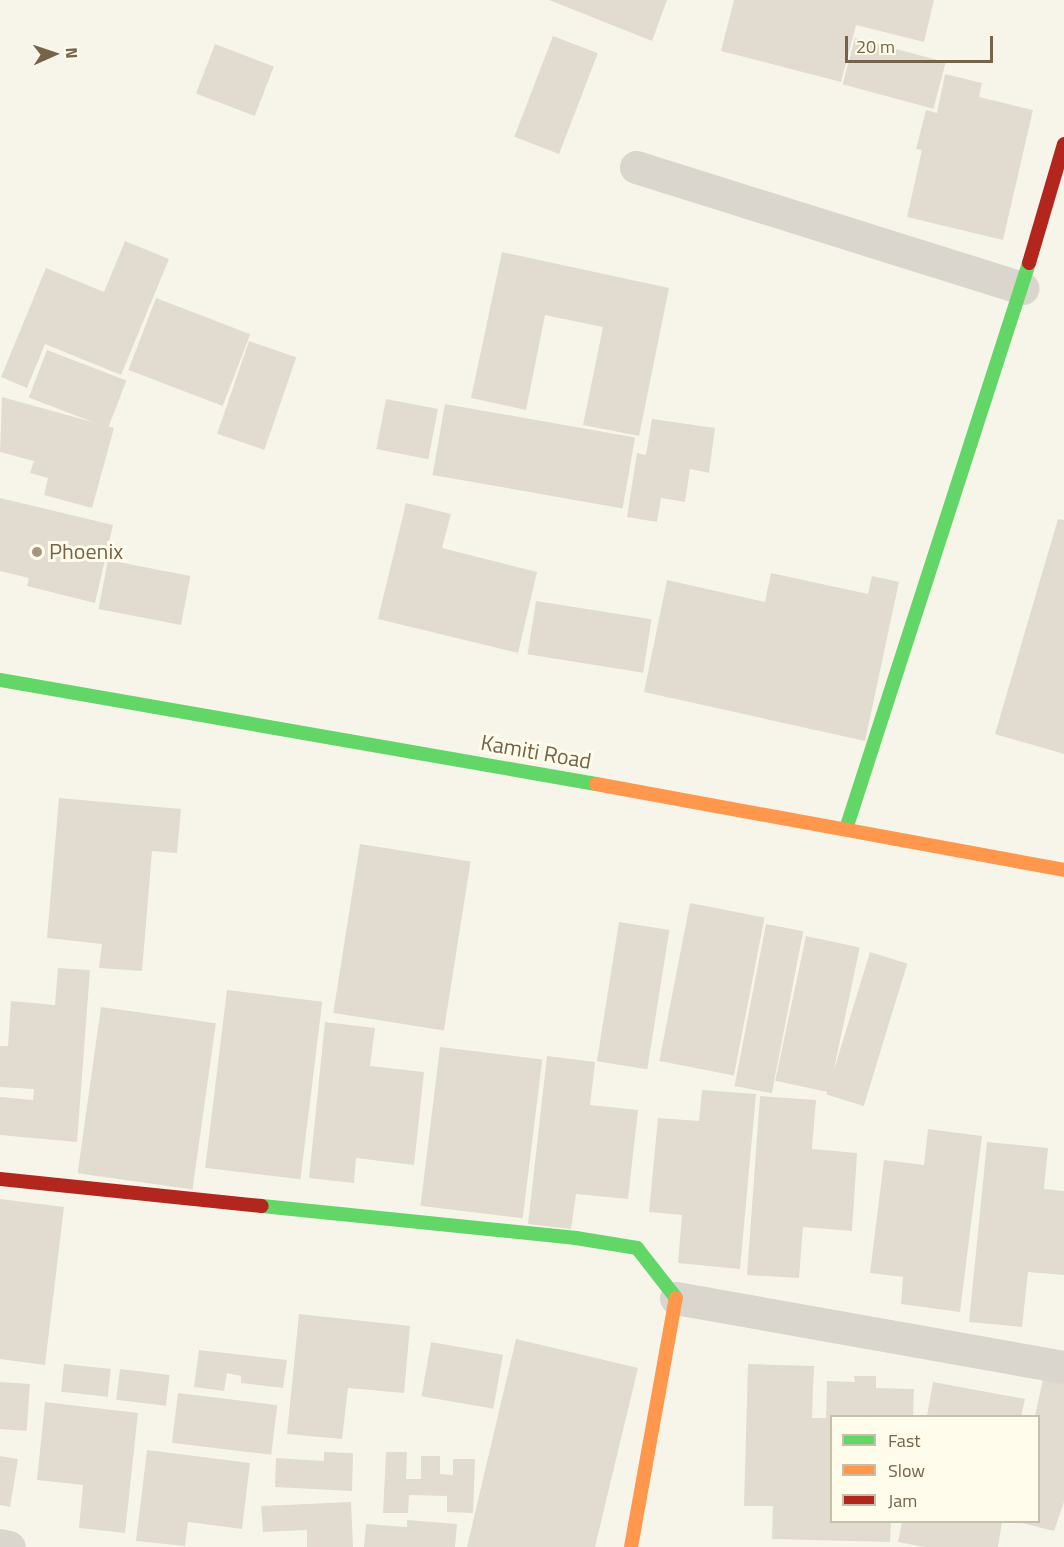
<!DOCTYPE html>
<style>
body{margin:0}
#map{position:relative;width:1064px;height:1547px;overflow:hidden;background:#f7f5ea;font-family:"Titillium Web",sans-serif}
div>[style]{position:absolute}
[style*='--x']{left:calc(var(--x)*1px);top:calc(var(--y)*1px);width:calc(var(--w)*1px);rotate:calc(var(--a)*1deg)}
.building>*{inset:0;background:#e1dccf;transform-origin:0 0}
.street>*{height:33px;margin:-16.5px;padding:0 16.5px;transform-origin:16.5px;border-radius:16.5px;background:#dad5cd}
.fast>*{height:14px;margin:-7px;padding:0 7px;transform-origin:7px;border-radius:7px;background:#63d668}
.slow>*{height:14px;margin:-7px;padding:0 7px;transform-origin:7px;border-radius:7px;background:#ff974d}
.jam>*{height:14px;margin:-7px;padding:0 7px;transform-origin:7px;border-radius:7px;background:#b3261e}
.dots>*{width:16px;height:16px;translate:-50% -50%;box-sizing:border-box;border:3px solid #fffceb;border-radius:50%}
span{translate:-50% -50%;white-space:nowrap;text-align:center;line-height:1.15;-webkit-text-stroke:6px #fffceb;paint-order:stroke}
.poi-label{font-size:22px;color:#76644a}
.left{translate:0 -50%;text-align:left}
.street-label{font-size:22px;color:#76644a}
.legend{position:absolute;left:830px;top:1415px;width:210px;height:108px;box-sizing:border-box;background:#fffceb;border:2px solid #c8bfab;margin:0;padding:8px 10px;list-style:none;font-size:18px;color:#76644a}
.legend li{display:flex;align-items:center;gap:12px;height:30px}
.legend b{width:30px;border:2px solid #c8bfab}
.north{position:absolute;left:24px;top:24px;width:60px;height:60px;-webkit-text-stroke:4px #fffceb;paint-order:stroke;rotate:87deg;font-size:16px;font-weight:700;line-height:24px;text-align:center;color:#76644a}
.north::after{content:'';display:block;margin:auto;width:21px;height:27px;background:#76644a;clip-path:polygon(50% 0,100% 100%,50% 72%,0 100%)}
.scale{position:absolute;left:845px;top:36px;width:148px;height:27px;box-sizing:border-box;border:3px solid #76644a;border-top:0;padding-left:8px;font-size:18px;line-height:21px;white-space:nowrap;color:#76644a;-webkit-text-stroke:4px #fffceb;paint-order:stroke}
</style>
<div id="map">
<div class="building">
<div style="clip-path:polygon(549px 0,667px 0,652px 41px)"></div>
<div style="clip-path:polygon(734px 0,934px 0,924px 42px,856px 25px,841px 82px,721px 51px)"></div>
<div style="left:553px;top:36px;width:48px;height:108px;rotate:21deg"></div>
<div style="left:855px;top:38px;width:94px;height:48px;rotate:15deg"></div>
<div style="left:215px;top:44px;width:63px;height:53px;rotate:21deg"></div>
<div style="clip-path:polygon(945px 74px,982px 83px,979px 97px,1033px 110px,1003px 240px,907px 217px,922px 150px,916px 149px,926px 110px,937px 113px)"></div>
<div style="clip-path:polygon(125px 241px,169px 259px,121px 375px,45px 344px,27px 388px,1px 377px,46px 268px,104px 292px)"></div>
<div style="clip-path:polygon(502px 252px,669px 288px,639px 436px,583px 425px,603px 327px,545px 315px,526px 410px,471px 398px)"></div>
<div style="left:156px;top:298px;width:101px;height:77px;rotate:21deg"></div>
<div style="left:249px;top:341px;width:50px;height:98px;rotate:19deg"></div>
<div style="left:47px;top:350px;width:85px;height:51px;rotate:21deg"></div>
<div style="clip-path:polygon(2px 397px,114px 428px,92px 508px,44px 495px,48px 478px,30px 473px,34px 461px,0 452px)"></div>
<div style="left:386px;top:399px;width:53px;height:51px;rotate:11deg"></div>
<div style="left:445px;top:404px;width:193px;height:72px;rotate:10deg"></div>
<div style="clip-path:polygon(652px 419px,715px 428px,709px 473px,690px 469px,685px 502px,661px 498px,657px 522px,627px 517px,637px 453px,646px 455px)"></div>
<div style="clip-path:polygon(0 498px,113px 525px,95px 603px,27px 586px,29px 578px,0 571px)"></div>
<div style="clip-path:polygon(406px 503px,451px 514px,442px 548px,537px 572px,518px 653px,378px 619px)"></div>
<div style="clip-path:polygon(1058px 519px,1064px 520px,1064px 754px,995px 734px)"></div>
<div style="left:108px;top:560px;width:84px;height:50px;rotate:11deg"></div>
<div style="clip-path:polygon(771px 573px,868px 594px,872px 576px,899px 582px,865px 741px,644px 692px,667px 580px,765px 602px)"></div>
<div style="left:536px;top:601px;width:117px;height:54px;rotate:9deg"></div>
<div style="clip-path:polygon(59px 798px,181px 809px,177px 853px,152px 851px,142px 971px,99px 968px,102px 944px,47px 938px)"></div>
<div style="left:360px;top:844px;width:112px;height:171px;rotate:9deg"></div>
<div style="left:690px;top:903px;width:76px;height:161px;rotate:11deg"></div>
<div style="left:619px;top:922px;width:51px;height:141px;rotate:9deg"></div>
<div style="left:766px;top:924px;width:38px;height:165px;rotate:11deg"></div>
<div style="left:806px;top:936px;width:55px;height:148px;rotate:12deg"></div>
<div style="left:870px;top:952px;width:39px;height:149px;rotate:17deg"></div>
<div style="clip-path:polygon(58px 968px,90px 970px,77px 1142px,0 1135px,0 1097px,33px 1100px,34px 1089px,0 1087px,0 1046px,8px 1046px,11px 1001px,55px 1005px)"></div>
<div style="left:227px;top:990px;width:96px;height:179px;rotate:7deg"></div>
<div style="left:101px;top:1007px;width:116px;height:168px;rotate:8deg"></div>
<div style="clip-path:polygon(325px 1022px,375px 1028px,370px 1066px,424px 1072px,414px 1165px,356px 1158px,354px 1183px,309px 1178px)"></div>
<div style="left:440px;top:1047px;width:103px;height:160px;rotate:7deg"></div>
<div style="clip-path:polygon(547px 1056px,595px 1062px,590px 1105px,638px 1110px,628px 1199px,576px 1194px,571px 1229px,528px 1224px)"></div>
<div style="clip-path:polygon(702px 1090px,756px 1094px,740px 1269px,678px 1263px,682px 1215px,649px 1212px,658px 1118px,699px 1121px)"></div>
<div style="clip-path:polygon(760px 1096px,816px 1100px,812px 1149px,857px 1153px,852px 1231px,803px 1227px,799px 1278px,747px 1275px)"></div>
<div style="clip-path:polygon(928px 1129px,982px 1136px,960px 1312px,901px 1304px,903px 1277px,870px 1273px,884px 1160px,924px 1165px)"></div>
<div style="clip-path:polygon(987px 1142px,1048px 1148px,1044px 1189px,1064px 1191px,1064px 1275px,1028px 1272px,1022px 1327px,969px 1322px)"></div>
<div style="clip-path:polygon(0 1199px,64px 1207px,45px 1365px,0 1359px)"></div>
<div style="clip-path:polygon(299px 1314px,410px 1326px,404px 1393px,348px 1388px,342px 1439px,287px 1434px)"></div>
<div style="clip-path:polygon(516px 1339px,638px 1368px,595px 1547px,467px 1547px)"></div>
<div style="left:431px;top:1342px;width:73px;height:55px;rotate:10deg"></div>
<div style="clip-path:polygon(199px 1350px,287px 1360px,283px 1388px,241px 1383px,241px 1376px,227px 1373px,224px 1391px,194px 1387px)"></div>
<div style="left:64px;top:1364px;width:47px;height:28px;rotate:6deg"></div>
<div style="clip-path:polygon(748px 1364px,814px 1366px,812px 1418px,826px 1418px,827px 1381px,855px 1382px,854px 1376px,876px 1376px,876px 1388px,914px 1389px,913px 1416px,832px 1416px,832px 1522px,891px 1522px,890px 1542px,772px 1539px,773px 1506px,744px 1506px)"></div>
<div style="left:120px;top:1369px;width:50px;height:31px;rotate:7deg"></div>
<div style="clip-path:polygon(1043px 1379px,1064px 1384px,1064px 1502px,1054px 1531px,1018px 1522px,1038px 1522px,1038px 1416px,1035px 1416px)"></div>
<div style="left:0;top:1382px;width:30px;height:47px;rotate:4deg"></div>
<div style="clip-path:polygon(933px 1382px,1025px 1399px,1021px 1416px,927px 1416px)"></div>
<div style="left:178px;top:1393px;width:100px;height:50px;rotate:7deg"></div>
<div style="clip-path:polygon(45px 1402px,138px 1413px,125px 1533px,79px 1528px,83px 1485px,37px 1480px)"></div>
<div style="clip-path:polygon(147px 1450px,250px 1463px,242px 1529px,188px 1522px,185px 1546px,136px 1541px)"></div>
<div style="clip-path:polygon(324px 1452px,353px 1453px,352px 1491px,275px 1487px,276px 1458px,324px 1461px)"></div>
<div style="clip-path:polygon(386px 1452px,407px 1452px,406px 1479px,421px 1479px,421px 1456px,440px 1456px,440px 1474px,453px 1475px,453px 1459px,475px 1459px,473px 1513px,447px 1512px,447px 1496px,409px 1495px,408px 1513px,383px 1513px)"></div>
<div style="clip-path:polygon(0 1456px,18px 1459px,10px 1507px,0 1505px)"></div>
<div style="clip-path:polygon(351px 1502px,353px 1547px,307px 1547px,307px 1530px,263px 1532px,261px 1506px)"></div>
<div style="clip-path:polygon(407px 1520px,457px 1524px,455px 1547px,364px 1547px,366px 1524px,407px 1527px)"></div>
<div style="clip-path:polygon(902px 1522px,1002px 1522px,998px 1547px,925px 1547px,898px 1542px)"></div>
</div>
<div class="street">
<div style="--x:636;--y:167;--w:405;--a:17.4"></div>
<div style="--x:676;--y:1298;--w:394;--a:10.1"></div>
<div style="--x:0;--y:1545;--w:9;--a:13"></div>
</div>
<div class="fast">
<div style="--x:0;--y:680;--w:605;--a:9.9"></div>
<div style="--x:846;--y:829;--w:595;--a:-72.08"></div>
<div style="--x:262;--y:1206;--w:316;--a:5.8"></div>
<div style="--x:576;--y:1238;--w:62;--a:9.3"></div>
<div style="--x:637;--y:1248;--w:63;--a:52"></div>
</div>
<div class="slow">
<div style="--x:596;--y:784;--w:476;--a:10.4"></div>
<div style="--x:631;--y:1547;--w:253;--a:-79.8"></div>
</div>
<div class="jam">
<div style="--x:1029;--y:263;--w:124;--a:-73.6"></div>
<div style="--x:0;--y:1179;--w:263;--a:5.9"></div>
</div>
<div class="dots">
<div style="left:37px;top:552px;background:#a39782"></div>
</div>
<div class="poi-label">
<span class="left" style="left:49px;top:552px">Phoenix</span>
</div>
<div class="street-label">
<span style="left:536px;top:752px;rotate:10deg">Kamiti Road</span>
</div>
<ul class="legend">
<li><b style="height:8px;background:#63d668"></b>Fast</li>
<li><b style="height:8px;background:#ff974d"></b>Slow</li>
<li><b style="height:8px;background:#b3261e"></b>Jam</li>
</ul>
<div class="north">N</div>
<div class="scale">20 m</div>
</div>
